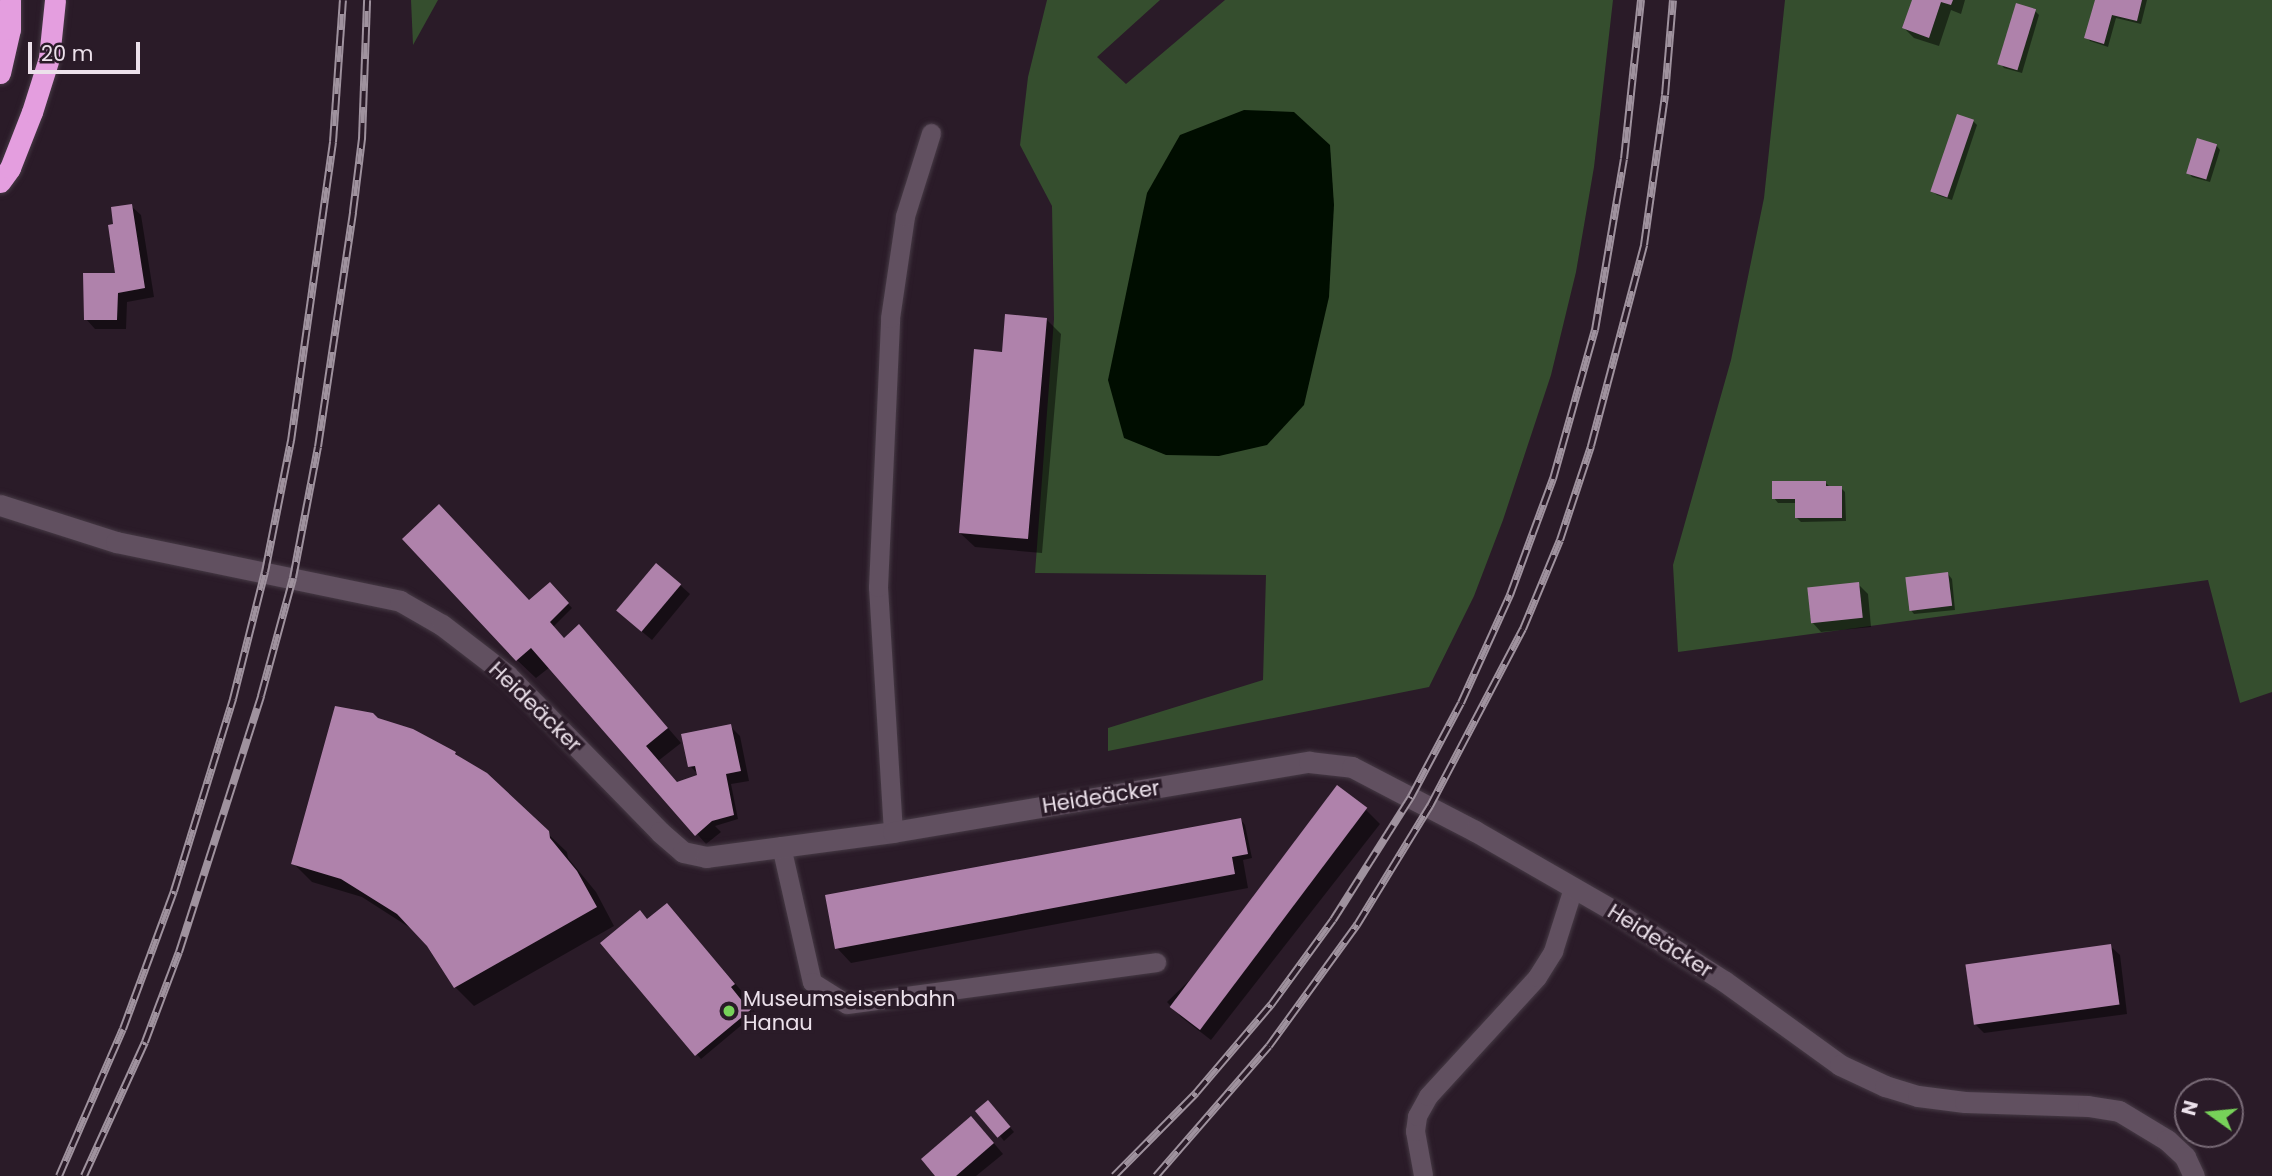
<!DOCTYPE html>
<meta charset="utf-8">
<style>
body{margin:0}
#map{position:relative;width:2272px;height:1176px;overflow:hidden;background:#2a1b28;font-family:Poppins,sans-serif}
div>[style]{position:absolute}
[style*='--x']{left:calc(var(--x)*1px);top:calc(var(--y)*1px);width:calc(var(--w)*1px);rotate:calc(var(--a)*1deg)}
.green>*{inset:0;background:#354e2e}
.water>*{inset:0;background:#000d00}
.shadow>*{inset:0;background:#0007}
.building>*{inset:0;background:#af82ab;transform-origin:0 0}
.roads{filter:drop-shadow(0 0 2px #463a45) drop-shadow(0 0 2px #463a45)}
.lane>*{height:19px;margin:-9.5px;padding:0 9.5px;transform-origin:9.5px;border-radius:9.5px;background:#615060}
.street>*{height:21px;margin:-10.5px;padding:0 10.5px;transform-origin:10.5px;border-radius:10.5px;background:#615060}
.highway>*{height:21px;margin:-10.5px;padding:0 10.5px;transform-origin:10.5px;border-radius:10.5px;background:#e49edf}
.rail>*{height:8px;margin-top:-4px;transform-origin:0;background:repeating-linear-gradient(90deg,#2a1b28 0 16px,#9f929e 0 32px);box-sizing:border-box;border-block:2px solid #9f929e}
.dots>*{width:19px;height:19px;translate:-50% -50%;box-sizing:border-box;border:4px solid #2a1b28;border-radius:50%}
span{translate:-50% -50%;white-space:nowrap;text-align:center;line-height:1.15;-webkit-text-stroke:7px #2a1b28;paint-order:stroke}
.street-label{font-size:21px;color:#ece1eb}
.poi-label{font-size:21px;color:#ece1eb}
.left{translate:0 -50%;text-align:left}
.north{position:absolute;left:2174px;top:1078px;width:70px;height:70px;box-sizing:border-box;background:#2a1b28;border:2px solid #786a76;border-radius:50%;rotate:285deg;font-size:19px;font-weight:700;line-height:28px;text-align:center;color:#ece1eb}
.north::after{content:'';display:block;margin:auto;width:24px;height:32px;background:#77d259;clip-path:polygon(50% 0,100% 100%,50% 72%,0 100%)}
.scale{position:absolute;left:28px;top:42px;width:112px;height:32px;box-sizing:border-box;border:4px solid #ece1eb;border-top:0;padding-left:9px;font-size:21px;line-height:24px;white-space:nowrap;color:#ece1eb;-webkit-text-stroke:5px #2a1b28;paint-order:stroke}
</style>
<div id="map">
<div class="green">
<div style="clip-path:polygon(411px 0,438px 0,413px 45px)"></div>
<div style="clip-path:polygon(1047px 0,1160px 0,1097px 57px,1126px 84px,1225px 0,1613px 0,1594px 167px,1576px 272px,1551px 375px,1503px 520px,1474px 596px,1429px 687px,1108px 751px,1108px 728px,1263px 680px,1266px 575px,1035px 573px,1054px 319px,1052px 206px,1020px 145px,1028px 77px)"></div>
<div style="clip-path:polygon(1785px 0,2272px 0,2272px 692px,2240px 703px,2208px 580px,1678px 652px,1673px 565px,1731px 360px,1764px 198px)"></div>
</div>
<div class="water">
<div style="clip-path:polygon(1244px 110px,1294px 112px,1330px 145px,1334px 205px,1329px 297px,1304px 405px,1267px 445px,1219px 456px,1166px 455px,1124px 438px,1108px 380px,1147px 193px,1180px 135px)"></div>
</div>
<div class="shadow">
<div style="clip-path:polygon(1914px 0,1965px 0,1961px 14px,1951px 10px,1939px 46px,1914px 38px,1904px 28px)"></div>
<div style="clip-path:polygon(2097px 0,2147px 0,2141px 24px,2116px 18px,2108px 47px,2090px 41px,2086px 37px)"></div>
<div style="clip-path:polygon(2035px 11px,2039px 15px,2022px 73px,2004px 68px,2000px 63px)"></div>
<div style="clip-path:polygon(1973px 121px,1977px 125px,1952px 200px,1937px 195px,1932px 191px)"></div>
<div style="clip-path:polygon(2216px 145px,2220px 150px,2210px 182px,2192px 177px,2188px 172px)"></div>
<div style="clip-path:polygon(131px 206px,141px 215px,154px 297px,127px 302px,126px 329px,95px 329px,86px 319px,117px 274px,115px 226px)"></div>
<div style="clip-path:polygon(1046px 319px,1061px 334px,1042px 553px,975px 547px,960px 533px,1003px 353px)"></div>
<div style="clip-path:polygon(1826px 483px,1831px 488px,1841px 488px,1845px 492px,1846px 521px,1801px 522px,1796px 517px,1796px 503px,1778px 503px,1774px 498px)"></div>
<div style="clip-path:polygon(1948px 574px,1952px 579px,1955px 610px,1914px 614px,1910px 609px)"></div>
<div style="clip-path:polygon(550px 584px,572px 608px,553px 627px,565px 639px,579px 626px,681px 743px,658px 761px,678px 783px,700px 776px,690px 766px,730px 726px,740px 736px,749px 781px,731px 784px,738px 819px,715px 826px,721px 832px,706px 844px,550px 667px,536px 678px,517px 660px,530px 602px)"></div>
<div style="clip-path:polygon(1858px 584px,1868px 594px,1871px 627px,1821px 632px,1812px 622px)"></div>
<div style="clip-path:polygon(680px 585px,690px 594px,652px 640px,628px 620px)"></div>
<div style="clip-path:polygon(377px 719px,455px 753px,547px 833px,567px 852px,568px 858px,596px 892px,614px 926px,474px 1006px,455px 987px,429px 945px,415px 931px,362px 897px,312px 882px,293px 863px)"></div>
<div style="clip-path:polygon(1366px 810px,1380px 824px,1211px 1040px,1181px 1017px,1167px 1002px)"></div>
<div style="clip-path:polygon(1241px 820px,1245px 825px,1252px 858px,1243px 860px,1248px 888px,851px 963px,837px 948px)"></div>
<div style="clip-path:polygon(667px 905px,752px 1003px,749px 1006px,756px 1013px,701px 1059px,677px 1032px,648px 921px)"></div>
<div style="clip-path:polygon(2110px 946px,2120px 955px,2127px 1014px,1984px 1033px,1974px 1023px)"></div>
<div style="clip-path:polygon(992px 1107px,1014px 1132px,1004px 1141px,1000px 1136px)"></div>
<div style="clip-path:polygon(981px 1128px,1003px 1154px,976px 1176px,937px 1176px)"></div>
</div>
<div class="building">
<div style="clip-path:polygon(1912px 0,1953px 0,1951px 5px,1941px 2px,1929px 38px,1902px 28px)"></div>
<div style="clip-path:polygon(2095px 0,2142px 0,2137px 21px,2112px 15px,2104px 44px,2084px 38px)"></div>
<div style="left:2016px;top:3px;width:21px;height:64px;rotate:17deg"></div>
<div style="left:1957px;top:114px;width:18px;height:82px;rotate:19deg"></div>
<div style="left:2197px;top:138px;width:21px;height:37px;rotate:17deg"></div>
<div style="clip-path:polygon(132px 204px,145px 288px,118px 293px,117px 320px,84px 320px,83px 273px,115px 273px,108px 225px,113px 224px,111px 207px)"></div>
<div style="clip-path:polygon(1005px 314px,1047px 318px,1028px 539px,959px 533px,974px 349px,1002px 352px)"></div>
<div style="clip-path:polygon(1772px 481px,1826px 481px,1826px 486px,1842px 486px,1842px 518px,1795px 518px,1795px 499px,1772px 499px)"></div>
<div style="clip-path:polygon(439px 504px,529px 600px,550px 582px,569px 603px,550px 622px,564px 638px,579px 624px,668px 728px,646px 746px,677px 782px,697px 775px,695px 766px,688px 767px,681px 734px,731px 724px,741px 771px,726px 774px,734px 815px,712px 821px,695px 836px,531px 648px,516px 661px,402px 539px)"></div>
<div style="left:656px;top:563px;width:33px;height:62px;rotate:40deg"></div>
<div style="left:1948px;top:572px;width:34px;height:43px;rotate:83deg"></div>
<div style="left:1859px;top:582px;width:36px;height:52px;rotate:84deg"></div>
<div style="clip-path:polygon(335px 706px,373px 713px,378px 718px,413px 729px,456px 752px,455px 754px,487px 773px,549px 831px,550px 838px,577px 871px,597px 907px,454px 988px,427px 946px,397px 914px,341px 879px,291px 864px)"></div>
<div style="left:1337px;top:785px;width:38px;height:278px;rotate:37deg"></div>
<div style="clip-path:polygon(1241px 818px,1248px 854px,1232px 857px,1235px 874px,835px 949px,825px 895px)"></div>
<div style="clip-path:polygon(667px 903px,735px 984px,731px 987px,747px 1007px,750px 1004px,753px 1008px,695px 1056px,600px 943px,640px 910px,647px 919px)"></div>
<div style="left:2111px;top:944px;width:61px;height:147px;rotate:82deg"></div>
<div style="left:988px;top:1100px;width:35px;height:17px;rotate:50deg"></div>
<div style="clip-path:polygon(971px 1116px,994px 1143px,956px 1176px,935px 1176px,921px 1159px)"></div>
</div>
<div class="roads">
<div class="lane">
<div style="--x:893;--y:832;--w:245;--a:-93.5"></div>
<div style="--x:878;--y:587;--w:269;--a:-87.4"></div>
<div style="--x:890;--y:318;--w:103;--a:-81.6"></div>
<div style="--x:905;--y:216;--w:87;--a:-72.6"></div>
<div style="--x:781;--y:846;--w:139;--a:77.2"></div>
<div style="--x:812;--y:982;--w:41;--a:32.2"></div>
<div style="--x:847;--y:1004;--w:312;--a:-7.7"></div>
<div style="--x:1423;--y:1175;--w:45;--a:-100.3"></div>
<div style="--x:1415;--y:1131;--w:15;--a:-82"></div>
<div style="--x:1417;--y:1116;--w:23;--a:-61"></div>
<div style="--x:1428;--y:1096;--w:161;--a:-47.5"></div>
<div style="--x:1537;--y:977;--w:31;--a:-58"></div>
<div style="--x:1553;--y:951;--w:66;--a:-72.4"></div>
</div>
<div class="street">
<div style="--x:0;--y:505;--w:122;--a:17.7"></div>
<div style="--x:116;--y:542;--w:290;--a:11.7"></div>
<div style="--x:400;--y:601;--w:48;--a:29.7"></div>
<div style="--x:442;--y:625;--w:82;--a:37.6"></div>
<div style="--x:507;--y:675;--w:219;--a:45.7"></div>
<div style="--x:660;--y:832;--w:30;--a:41"></div>
<div style="--x:683;--y:852;--w:24;--a:12"></div>
<div style="--x:706;--y:857;--w:189;--a:-7.6"></div>
<div style="--x:893;--y:832;--w:422;--a:-9.6"></div>
<div style="--x:1309;--y:762;--w:43;--a:6.6"></div>
<div style="--x:1352;--y:767;--w:139;--a:27.5"></div>
<div style="--x:1475;--y:831;--w:160;--a:29.9"></div>
<div style="--x:1614;--y:911;--w:130;--a:32.5"></div>
<div style="--x:1724;--y:981;--w:143;--a:35.9"></div>
<div style="--x:1840;--y:1065;--w:50;--a:25"></div>
<div style="--x:1885;--y:1086;--w:34;--a:17"></div>
<div style="--x:1918;--y:1096;--w:47;--a:7.3"></div>
<div style="--x:1965;--y:1102;--w:123;--a:1.9"></div>
<div style="--x:2088;--y:1106;--w:31;--a:9"></div>
<div style="--x:2119;--y:1111;--w:56;--a:31.1"></div>
<div style="--x:2167;--y:1140;--w:25;--a:43"></div>
<div style="--x:2185;--y:1157;--w:21;--a:65"></div>
</div>
<div class="highway">
<div style="--x:0;--y:73;--w:45;--a:-77.2"></div>
<div style="--x:10;--y:29;--w:29;--a:-90"></div>
<div style="--x:0;--y:182;--w:17;--a:-54"></div>
<div style="--x:10;--y:168;--w:60;--a:-68.6"></div>
<div style="--x:32;--y:112;--w:57;--a:-72.5"></div>
<div style="--x:49;--y:58;--w:58;--a:-84.1"></div>
</div>
</div>
<div class="rail">
<div style="--x:59;--y:1176;--w:160;--a:-66.5"></div>
<div style="--x:123;--y:1029;--w:147;--a:-69.7"></div>
<div style="--x:174;--y:891;--w:201;--a:-72.9"></div>
<div style="--x:233;--y:699;--w:131;--a:-75.9"></div>
<div style="--x:265;--y:572;--w:134;--a:-78.8"></div>
<div style="--x:291;--y:441;--w:302;--a:-82"></div>
<div style="--x:333;--y:142;--w:142;--a:-86"></div>
<div style="--x:84;--y:1176;--w:147;--a:-65.5"></div>
<div style="--x:145;--y:1042;--w:96;--a:-69.3"></div>
<div style="--x:179;--y:952;--w:269;--a:-72.2"></div>
<div style="--x:261;--y:696;--w:122;--a:-74.8"></div>
<div style="--x:293;--y:578;--w:133;--a:-79.2"></div>
<div style="--x:318;--y:447;--w:238;--a:-81.5"></div>
<div style="--x:353;--y:212;--w:74;--a:-83"></div>
<div style="--x:362;--y:139;--w:139;--a:-87.9"></div>
<div style="--x:1114;--y:1176;--w:117;--a:-45.3"></div>
<div style="--x:1196;--y:1093;--w:116;--a:-49.6"></div>
<div style="--x:1271;--y:1005;--w:105;--a:-53.9"></div>
<div style="--x:1333;--y:920;--w:146;--a:-57.6"></div>
<div style="--x:1411;--y:797;--w:106;--a:-62"></div>
<div style="--x:1461;--y:703;--w:119;--a:-65.6"></div>
<div style="--x:1510;--y:595;--w:124;--a:-69.7"></div>
<div style="--x:1553;--y:479;--w:155;--a:-74.3"></div>
<div style="--x:1595;--y:330;--w:173;--a:-80.4"></div>
<div style="--x:1624;--y:159;--w:160;--a:-83.9"></div>
<div style="--x:1156;--y:1176;--w:172;--a:-49"></div>
<div style="--x:1269;--y:1046;--w:150;--a:-54"></div>
<div style="--x:1357;--y:925;--w:140;--a:-58.5"></div>
<div style="--x:1430;--y:806;--w:200;--a:-62.3"></div>
<div style="--x:1523;--y:629;--w:96;--a:-67.4"></div>
<div style="--x:1560;--y:540;--w:99;--a:-71.7"></div>
<div style="--x:1591;--y:446;--w:208;--a:-75.2"></div>
<div style="--x:1644;--y:245;--w:151;--a:-82"></div>
<div style="--x:1665;--y:95;--w:95;--a:-85.2"></div>
</div>
<div class="dots">
<div style="left:729px;top:1011px;background:#77d259"></div>
</div>
<div class="street-label">
<span style="left:535px;top:707px;rotate:44deg">Heideäcker</span>
<span style="left:1101px;top:797px;rotate:-9deg">Heideäcker</span>
<span style="left:1660px;top:941px;rotate:32deg">Heideäcker</span>
</div>
<div class="poi-label">
<span class="left" style="left:743px;top:1011px">Museumseisenbahn<br>Hanau</span>
</div>
<div class="north">N</div>
<div class="scale">20 m</div>
</div>
